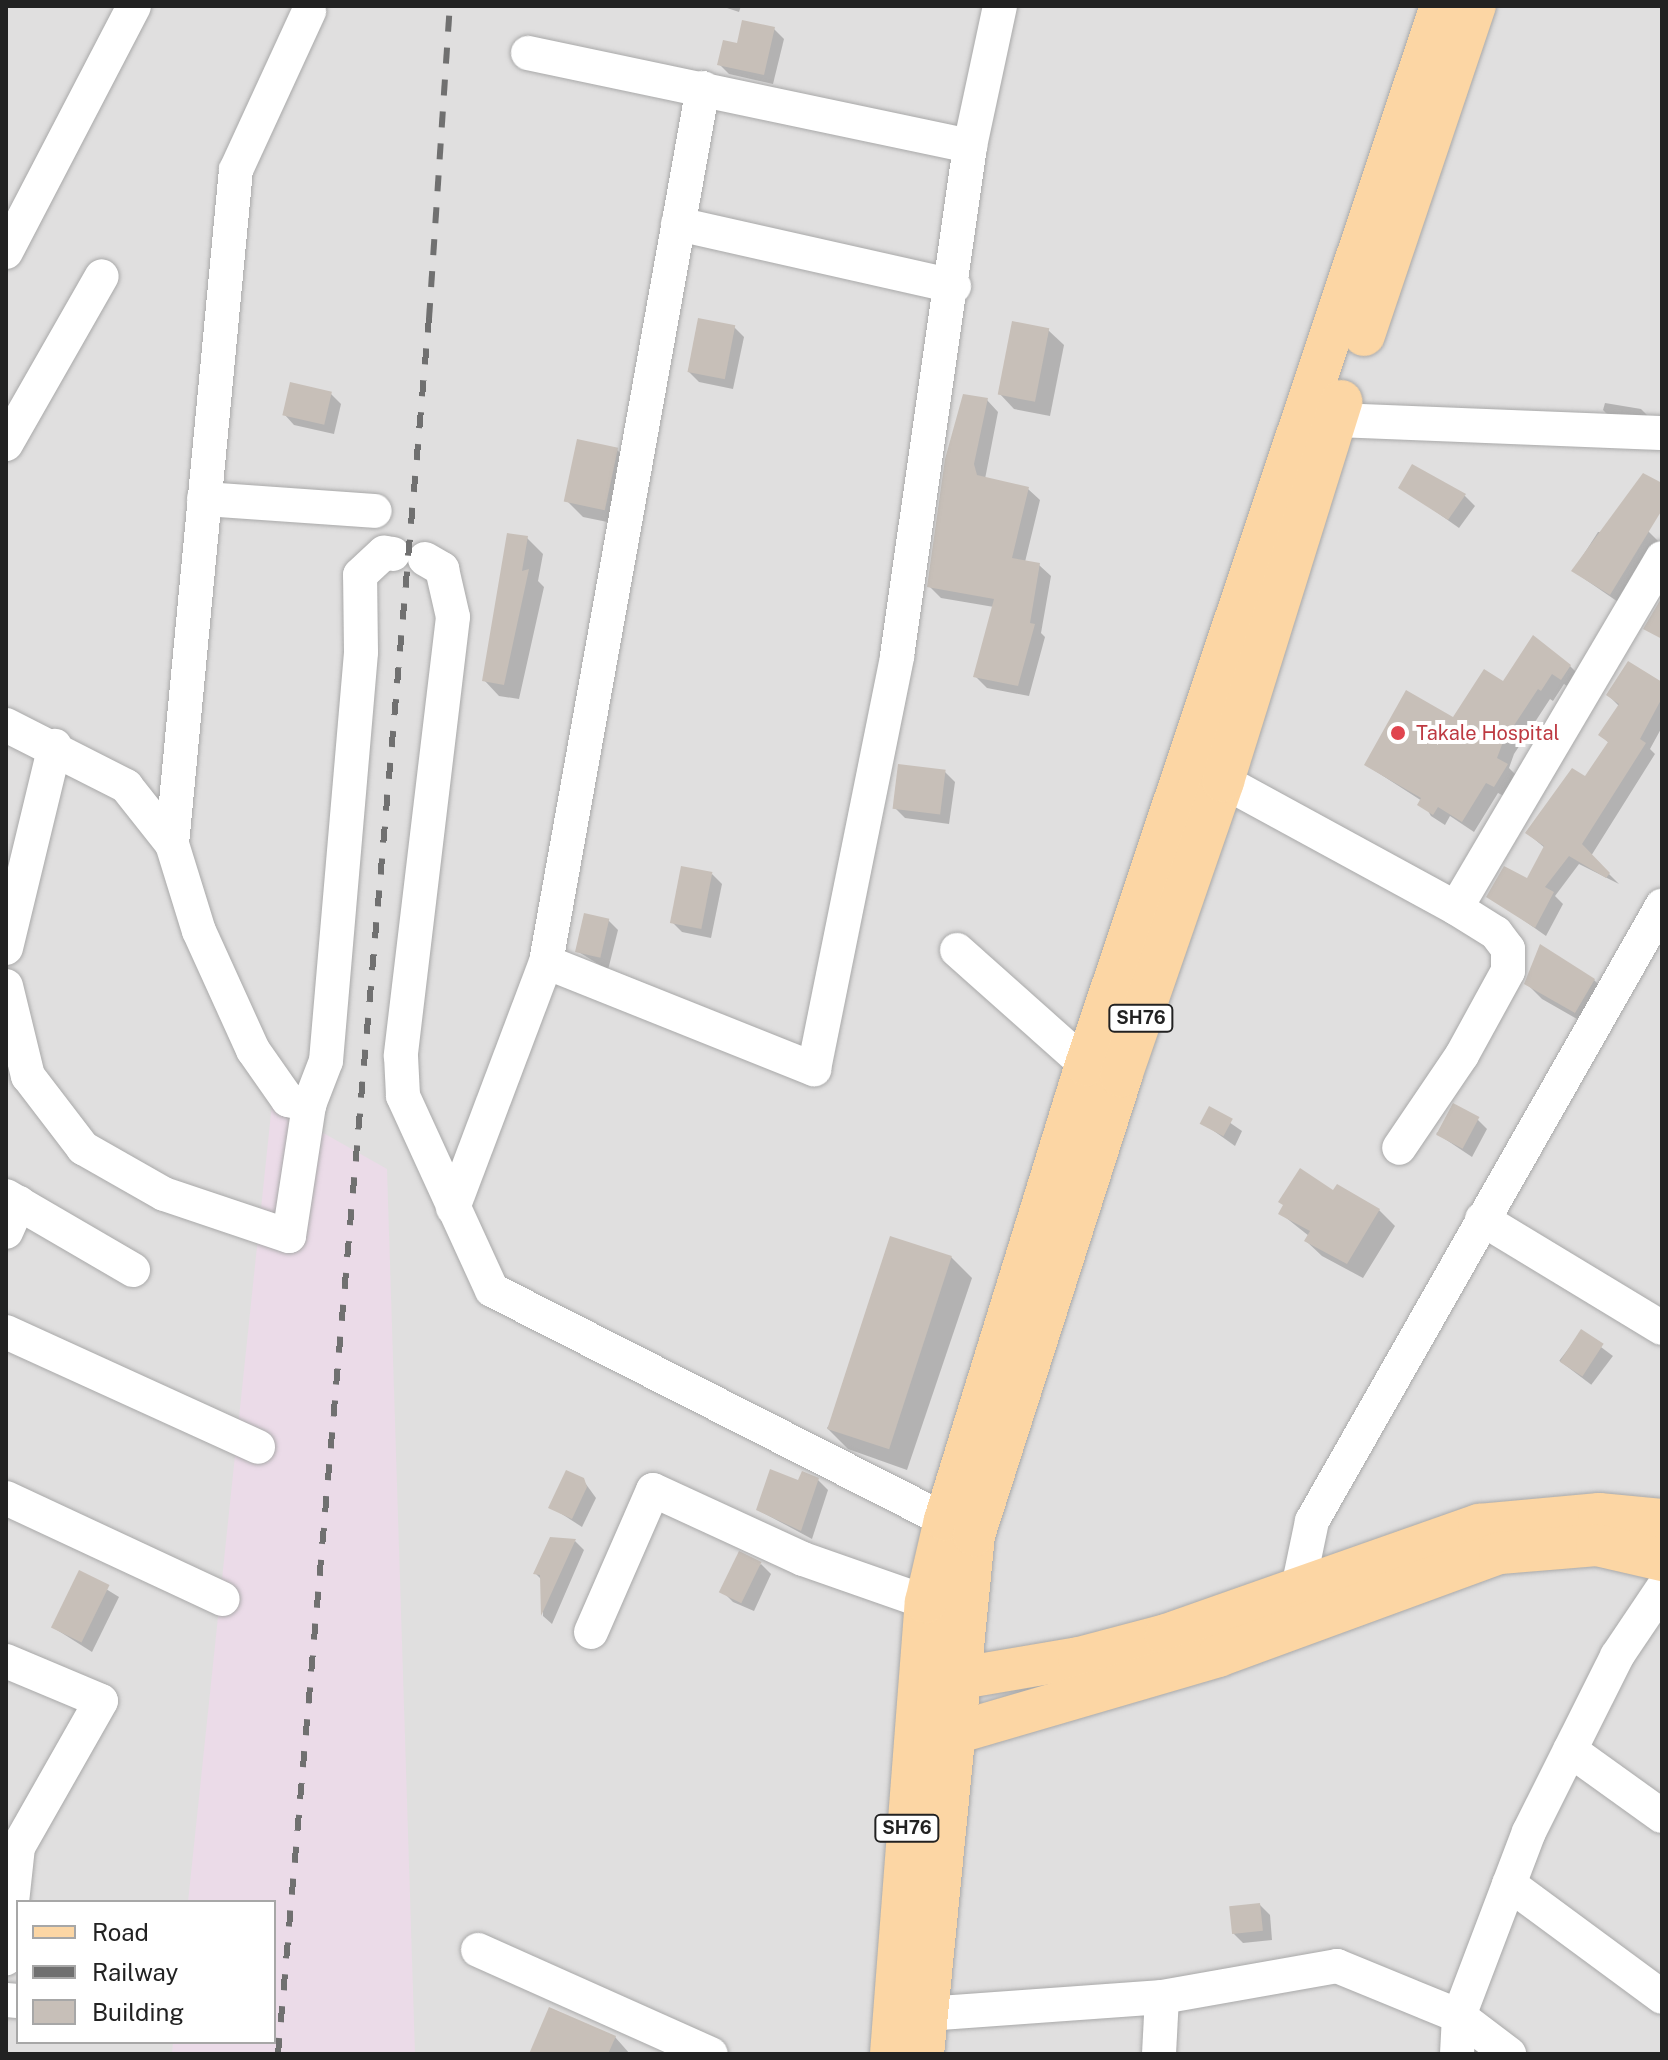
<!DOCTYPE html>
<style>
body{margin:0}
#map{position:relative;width:1668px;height:2060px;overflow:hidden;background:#f2efe9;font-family:"Public Sans",sans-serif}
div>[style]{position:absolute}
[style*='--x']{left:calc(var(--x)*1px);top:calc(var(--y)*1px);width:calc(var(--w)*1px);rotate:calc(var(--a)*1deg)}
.residential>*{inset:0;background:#e0dfdf}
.industrial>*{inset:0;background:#ebdbe8}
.shadow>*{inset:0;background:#0003;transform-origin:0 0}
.building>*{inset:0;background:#c7bfb8;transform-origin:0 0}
.roads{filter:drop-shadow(0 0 2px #a9a9a9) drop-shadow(0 0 2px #a9a9a9)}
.minor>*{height:34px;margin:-17px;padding:0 17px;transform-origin:17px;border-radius:17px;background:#fff}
.major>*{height:42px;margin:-21px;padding:0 21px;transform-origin:21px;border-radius:21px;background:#fcd6a4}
.rail>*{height:6px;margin-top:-3px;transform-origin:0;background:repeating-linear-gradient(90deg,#707070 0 16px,transparent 0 32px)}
.dots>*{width:22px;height:22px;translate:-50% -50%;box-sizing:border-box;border:4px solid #fff;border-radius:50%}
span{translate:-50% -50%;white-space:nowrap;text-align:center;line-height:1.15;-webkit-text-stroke:8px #fff;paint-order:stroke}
.shield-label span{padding:2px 6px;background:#fff;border:2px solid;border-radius:6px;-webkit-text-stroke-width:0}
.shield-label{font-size:18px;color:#222;font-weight:700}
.health-label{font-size:20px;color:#be3a42}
.left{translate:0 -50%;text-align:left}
.frame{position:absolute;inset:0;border:8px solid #222;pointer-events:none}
.legend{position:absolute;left:16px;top:1900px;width:260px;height:144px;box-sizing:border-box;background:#fff;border:2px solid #a7a7a7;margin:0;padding:10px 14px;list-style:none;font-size:24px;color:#222}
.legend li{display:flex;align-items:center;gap:16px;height:40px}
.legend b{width:40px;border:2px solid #a7a7a7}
</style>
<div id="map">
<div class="residential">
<div style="clip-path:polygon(evenodd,6px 6px,1662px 6px,1662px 2054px,6px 2054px,6px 6px,18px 1902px,274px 1902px,274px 2042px,18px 2042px,18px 1902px)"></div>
</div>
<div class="industrial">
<div style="clip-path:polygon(272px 1104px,387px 1169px,415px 2054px,172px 2054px,173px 2042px,274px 2042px,274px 1902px,188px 1902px)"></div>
</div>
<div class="shadow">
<div style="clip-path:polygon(721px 6px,741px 6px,739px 12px)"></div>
<div style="clip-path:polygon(774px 29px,784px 39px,773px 84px,729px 74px,719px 64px,738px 45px)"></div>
<div style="clip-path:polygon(734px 327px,744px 337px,733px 389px,699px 382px,689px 372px)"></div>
<div style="clip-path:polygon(1048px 330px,1064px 345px,1050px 416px,1014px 409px,999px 393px)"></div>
<div style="clip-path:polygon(331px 394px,341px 404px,334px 434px,294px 425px,284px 414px)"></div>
<div style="clip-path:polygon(987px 400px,998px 412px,985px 479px,1028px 489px,1040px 500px,1025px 562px,1039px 565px,1051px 576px,1041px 633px,1045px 637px,1029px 696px,987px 688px,976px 677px,994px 607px,941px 598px,929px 586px)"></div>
<div style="clip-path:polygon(1605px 403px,1641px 409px,1651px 419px,1613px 420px,1603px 410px)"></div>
<div style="clip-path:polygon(617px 450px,633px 465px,622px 525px,583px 517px,567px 501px)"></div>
<div style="clip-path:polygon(1401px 487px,1465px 496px,1475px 506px,1459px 528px)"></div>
<div style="clip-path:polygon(1648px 531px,1658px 541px,1621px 604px,1573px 571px,1598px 532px)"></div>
<div style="clip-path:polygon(527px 538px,543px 554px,538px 581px,544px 587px,519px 699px,499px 696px,484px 680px)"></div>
<div style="clip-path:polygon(1570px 666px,1581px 677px,1573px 690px,1564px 684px,1553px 701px,1550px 699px,1514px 754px,1509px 768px,1518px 777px,1506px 797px,1498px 793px,1474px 832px,1450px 816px,1445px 825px,1431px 816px,1422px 801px,1366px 765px,1454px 720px,1503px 684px)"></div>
<div style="clip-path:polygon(1662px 685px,1662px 727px,1650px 749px,1655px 754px,1591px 856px,1619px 884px,1579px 864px,1555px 896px,1563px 904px,1546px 936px,1489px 896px,1528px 880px,1545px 848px,1527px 833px,1586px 779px,1610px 744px,1601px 735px,1619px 706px,1608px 695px)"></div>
<div style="clip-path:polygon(945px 772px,955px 782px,949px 824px,905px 818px,895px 808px)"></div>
<div style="clip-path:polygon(712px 874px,722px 884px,711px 938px,682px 932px,672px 922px)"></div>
<div style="clip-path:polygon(608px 920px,618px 930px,608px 970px,577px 951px)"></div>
<div style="clip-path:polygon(1594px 980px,1610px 996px,1591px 1027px,1542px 999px,1526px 983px)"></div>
<div style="clip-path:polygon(1210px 1109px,1242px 1131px,1235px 1146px,1204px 1124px)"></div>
<div style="clip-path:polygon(1477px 1119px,1487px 1129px,1472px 1157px,1436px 1133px)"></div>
<div style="clip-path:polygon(1333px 1193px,1379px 1210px,1395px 1226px,1363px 1278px,1322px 1256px,1306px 1241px,1309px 1236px,1280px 1213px)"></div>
<div style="clip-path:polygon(951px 1257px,972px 1278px,907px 1470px,848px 1449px,827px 1428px)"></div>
<div style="left:1581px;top:1332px;width:40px;height:36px;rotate:37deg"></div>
<div style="clip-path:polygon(583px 1480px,596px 1498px,582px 1527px,551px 1507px)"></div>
<div style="clip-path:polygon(818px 1480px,828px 1490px,812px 1539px,758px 1510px,799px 1482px)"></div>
<div style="clip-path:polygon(575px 1541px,584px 1550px,552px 1624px,543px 1616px,542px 1580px,536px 1574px)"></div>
<div style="clip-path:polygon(761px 1564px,771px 1574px,754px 1611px,733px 1602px,723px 1592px)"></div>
<div style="clip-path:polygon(80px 1573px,119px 1597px,92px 1652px,54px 1628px)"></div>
<div style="clip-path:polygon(1260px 1905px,1270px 1915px,1272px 1940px,1243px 1943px,1233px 1933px)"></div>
<div style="clip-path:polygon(615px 2037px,630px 2054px,531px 2054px)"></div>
</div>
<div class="building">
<div style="clip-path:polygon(742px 20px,775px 27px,764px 75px,717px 65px,723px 40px,737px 43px)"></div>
<div style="left:698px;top:318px;width:38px;height:55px;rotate:11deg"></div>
<div style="left:1012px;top:321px;width:38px;height:75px;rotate:11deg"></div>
<div style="left:290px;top:382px;width:43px;height:34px;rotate:13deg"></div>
<div style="clip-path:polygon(963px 394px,988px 398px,974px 464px,977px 475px,1029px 487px,1012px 558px,1040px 563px,1030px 623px,1035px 624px,1018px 686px,973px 677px,994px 599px,927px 587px,945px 459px)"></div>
<div style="left:577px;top:439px;width:42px;height:64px;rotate:12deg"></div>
<div style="clip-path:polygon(1412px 464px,1466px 494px,1448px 520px,1398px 488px)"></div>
<div style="clip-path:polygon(1643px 473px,1662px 483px,1662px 510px,1610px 595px,1571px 571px)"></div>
<div style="clip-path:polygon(507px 533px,528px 536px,522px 571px,529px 569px,504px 685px,482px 681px)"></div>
<div style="clip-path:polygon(1662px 597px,1662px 639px,1643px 629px)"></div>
<div style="clip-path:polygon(1533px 635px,1571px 665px,1561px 680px,1552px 674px,1541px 691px,1538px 689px,1503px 742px,1497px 758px,1508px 764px,1494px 787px,1486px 783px,1462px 822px,1438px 807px,1433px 815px,1417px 805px,1421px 798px,1364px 765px,1406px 690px,1453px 717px,1484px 669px,1503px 681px)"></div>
<div style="clip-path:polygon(1628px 661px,1662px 682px,1662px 698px,1640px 739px,1646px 743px,1582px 844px,1610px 873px,1606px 878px,1569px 856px,1545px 887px,1554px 892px,1535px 928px,1486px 897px,1504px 866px,1527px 878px,1544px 846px,1525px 833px,1572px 768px,1585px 776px,1608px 742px,1598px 735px,1619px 704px,1606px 695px)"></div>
<div style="left:898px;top:764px;width:48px;height:45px;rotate:7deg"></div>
<div style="left:681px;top:866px;width:32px;height:58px;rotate:11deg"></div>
<div style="left:584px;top:913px;width:26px;height:40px;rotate:13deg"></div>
<div style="clip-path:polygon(1540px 944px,1595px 979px,1575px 1013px,1524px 984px)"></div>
<div style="left:1453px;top:1103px;width:30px;height:36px;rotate:28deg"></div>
<div style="left:1209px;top:1106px;width:27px;height:20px;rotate:28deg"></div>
<div style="clip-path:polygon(1300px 1168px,1333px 1190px,1337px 1184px,1380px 1209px,1347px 1264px,1304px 1241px,1310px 1231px,1278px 1214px,1283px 1205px,1278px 1202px)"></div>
<div style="left:890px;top:1236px;width:65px;height:203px;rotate:18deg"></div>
<div style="left:1581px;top:1329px;width:27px;height:39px;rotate:33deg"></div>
<div style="clip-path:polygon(770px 1469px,798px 1480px,802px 1471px,819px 1478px,801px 1531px,756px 1510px)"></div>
<div style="clip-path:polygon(566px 1470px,584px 1478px,587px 1487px,572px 1519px,548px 1508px)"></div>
<div style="clip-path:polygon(550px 1537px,576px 1539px,541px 1616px,540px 1575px,533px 1574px)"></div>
<div style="left:739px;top:1551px;width:25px;height:46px;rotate:26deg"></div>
<div style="left:79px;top:1570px;width:34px;height:64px;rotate:26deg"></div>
<div style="left:1260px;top:1903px;width:28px;height:31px;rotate:84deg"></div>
<div style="clip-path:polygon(549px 2007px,616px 2036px,608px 2054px,529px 2054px)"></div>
</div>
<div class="roads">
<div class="minor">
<div style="--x:528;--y:53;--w:452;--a:11.9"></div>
<div style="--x:678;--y:224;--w:283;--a:12.7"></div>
<div style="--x:6;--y:252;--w:277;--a:-62.5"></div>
<div style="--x:1335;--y:420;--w:327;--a:2.3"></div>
<div style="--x:6;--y:444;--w:193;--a:-60.3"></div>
<div style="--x:204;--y:499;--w:171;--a:4"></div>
<div style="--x:425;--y:559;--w:20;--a:30"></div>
<div style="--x:442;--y:569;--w:49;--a:77.1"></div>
<div style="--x:453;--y:617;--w:442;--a:96.8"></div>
<div style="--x:401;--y:1056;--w:40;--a:87.1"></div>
<div style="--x:403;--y:1096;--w:213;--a:65.4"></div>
<div style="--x:492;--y:1290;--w:508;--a:26.92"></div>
<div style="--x:6;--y:725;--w:135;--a:26.9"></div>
<div style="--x:126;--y:786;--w:74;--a:51.6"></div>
<div style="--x:172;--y:844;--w:91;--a:72.8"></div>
<div style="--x:199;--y:931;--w:131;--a:65.6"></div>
<div style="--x:253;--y:1050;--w:61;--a:55"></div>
<div style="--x:288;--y:1100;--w:22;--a:13"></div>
<div style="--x:309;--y:1105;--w:47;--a:-68.9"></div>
<div style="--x:326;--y:1061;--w:410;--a:-85.1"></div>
<div style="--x:361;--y:652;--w:77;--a:-90.7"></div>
<div style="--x:360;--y:575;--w:33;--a:-43"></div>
<div style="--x:384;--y:553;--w:9;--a:6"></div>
<div style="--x:1223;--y:781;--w:265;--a:28.6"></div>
<div style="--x:1456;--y:908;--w:47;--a:32"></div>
<div style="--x:1496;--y:933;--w:20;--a:53"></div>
<div style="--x:1508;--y:949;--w:22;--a:90"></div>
<div style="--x:1508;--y:971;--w:96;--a:118.7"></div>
<div style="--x:1462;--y:1055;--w:112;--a:124.1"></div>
<div style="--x:172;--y:844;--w:677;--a:-84.58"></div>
<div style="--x:236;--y:170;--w:175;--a:-65.3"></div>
<div style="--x:1456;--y:908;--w:406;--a:-59.5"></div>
<div style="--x:6;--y:948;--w:208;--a:-76.4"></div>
<div style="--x:957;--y:950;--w:173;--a:41.7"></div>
<div style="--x:546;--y:962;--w:888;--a:-79.82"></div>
<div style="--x:6;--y:986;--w:93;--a:76.3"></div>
<div style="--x:28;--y:1076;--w:91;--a:52.6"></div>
<div style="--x:83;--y:1148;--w:93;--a:29.6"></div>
<div style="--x:164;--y:1194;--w:132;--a:18.6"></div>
<div style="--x:289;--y:1236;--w:133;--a:-81.3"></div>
<div style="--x:6;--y:1196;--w:147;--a:30.2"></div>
<div style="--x:453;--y:1208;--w:263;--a:-69.3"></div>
<div style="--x:546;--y:962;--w:289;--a:21.8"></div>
<div style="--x:814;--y:1069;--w:421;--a:-78.6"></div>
<div style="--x:897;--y:656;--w:515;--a:-81.85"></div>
<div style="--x:970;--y:146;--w:143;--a:-77.9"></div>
<div style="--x:1482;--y:1219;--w:210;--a:31.2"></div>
<div style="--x:6;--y:1232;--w:32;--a:-66"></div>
<div style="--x:6;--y:1332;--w:277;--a:24.5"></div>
<div style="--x:6;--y:1498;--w:239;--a:25"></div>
<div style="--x:1298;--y:1588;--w:68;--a:-78.2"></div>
<div style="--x:1312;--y:1521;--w:708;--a:-60.36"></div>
<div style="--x:591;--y:1632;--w:155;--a:-66.4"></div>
<div style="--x:653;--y:1490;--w:165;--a:24.7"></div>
<div style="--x:803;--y:1559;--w:130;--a:19.3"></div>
<div style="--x:6;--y:1661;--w:103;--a:22.8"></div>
<div style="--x:101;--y:1701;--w:168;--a:119.6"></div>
<div style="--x:18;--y:1847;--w:112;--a:96.2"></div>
<div style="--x:1570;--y:1750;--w:113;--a:35.7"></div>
<div style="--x:1509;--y:1884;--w:190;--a:36.4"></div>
<div style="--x:478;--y:1950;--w:255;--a:24.1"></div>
<div style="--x:6;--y:2000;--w:12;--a:5"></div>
<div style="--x:926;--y:2014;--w:237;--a:-4.1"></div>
<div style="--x:1162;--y:1997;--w:178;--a:-10"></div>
<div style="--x:1337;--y:1966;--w:132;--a:22.3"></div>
<div style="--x:1459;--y:2016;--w:63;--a:37.2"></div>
<div style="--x:1159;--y:2054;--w:57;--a:-87"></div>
<div style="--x:1457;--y:2054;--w:38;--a:-87"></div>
<div style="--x:1459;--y:2016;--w:197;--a:-69.2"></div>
<div style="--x:1529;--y:1832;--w:197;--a:-63.4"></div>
<div style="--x:1617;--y:1656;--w:81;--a:-56.1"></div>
</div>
<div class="major">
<div style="--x:1364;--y:335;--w:347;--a:-71.4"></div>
<div style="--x:932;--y:1683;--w:149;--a:-9.7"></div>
<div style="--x:1079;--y:1658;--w:90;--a:-14.8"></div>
<div style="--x:1166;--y:1635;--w:332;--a:-19.4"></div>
<div style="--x:1479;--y:1525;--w:121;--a:-5.2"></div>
<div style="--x:1599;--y:1514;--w:63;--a:5.4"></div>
<div style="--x:928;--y:1741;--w:302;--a:-16.3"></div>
<div style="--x:1218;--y:1656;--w:300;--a:-20.1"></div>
<div style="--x:1500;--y:1553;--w:97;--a:-4.7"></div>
<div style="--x:1597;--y:1545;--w:67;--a:13"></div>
<div style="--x:891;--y:2054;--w:453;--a:-85.6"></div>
<div style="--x:926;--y:1602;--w:84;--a:-77"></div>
<div style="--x:945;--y:1520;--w:476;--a:-72.8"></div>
<div style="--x:1086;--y:1065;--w:1117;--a:-71.47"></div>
<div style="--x:923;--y:2054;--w:521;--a:-84.39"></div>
<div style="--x:974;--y:1535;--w:482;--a:-72.2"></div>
<div style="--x:1121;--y:1076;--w:312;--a:-70.9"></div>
<div style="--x:1223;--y:781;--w:398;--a:-72.7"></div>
</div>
</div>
<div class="rail">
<div style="--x:278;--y:2054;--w:1742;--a:-85.03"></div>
<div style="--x:429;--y:319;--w:314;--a:-86.2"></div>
</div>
<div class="dots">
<div style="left:1398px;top:733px;background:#e0444e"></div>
</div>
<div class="shield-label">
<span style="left:1141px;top:1018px">SH76</span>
<span style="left:907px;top:1828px">SH76</span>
</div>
<div class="health-label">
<span class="left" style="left:1416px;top:733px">Takale Hospital</span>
</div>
<div class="frame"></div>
<ul class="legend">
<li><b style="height:10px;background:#fcd6a4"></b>Road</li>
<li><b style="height:10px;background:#707070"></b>Railway</li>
<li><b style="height:22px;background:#c7bfb8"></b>Building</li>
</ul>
</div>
